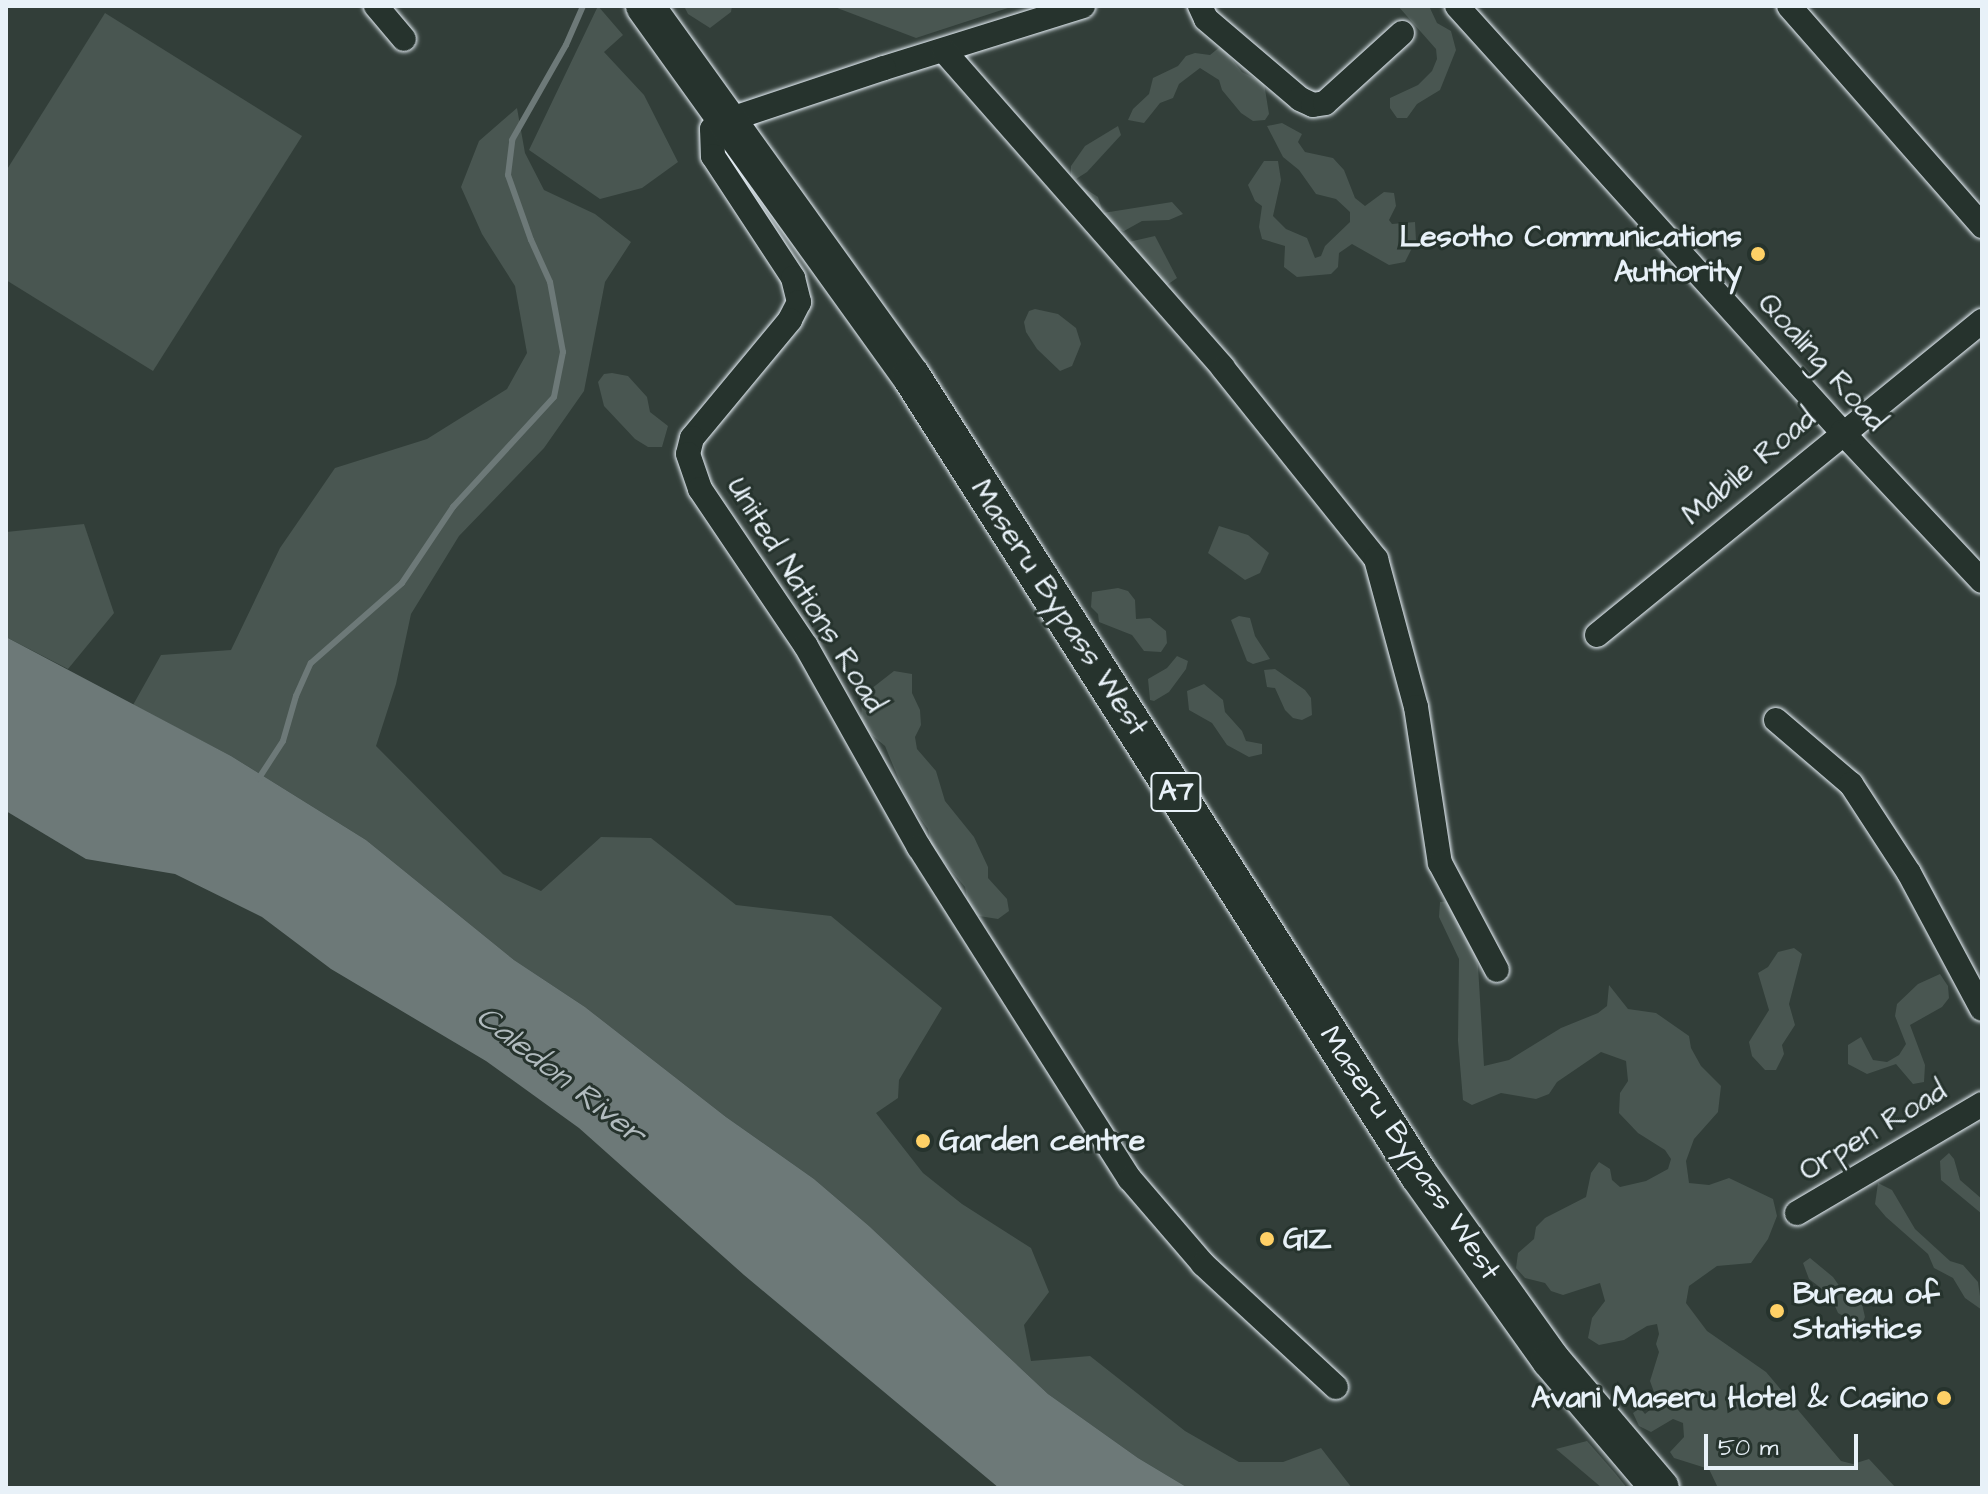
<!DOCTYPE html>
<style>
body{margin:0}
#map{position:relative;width:1988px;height:1494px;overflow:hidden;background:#323e39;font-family:"Architects Daughter",sans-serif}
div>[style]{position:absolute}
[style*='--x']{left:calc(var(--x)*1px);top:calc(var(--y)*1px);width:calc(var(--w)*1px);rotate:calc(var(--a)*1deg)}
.green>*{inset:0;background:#495651}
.water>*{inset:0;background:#6d7978}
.stream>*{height:6px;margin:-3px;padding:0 3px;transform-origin:3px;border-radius:3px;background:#6d7978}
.roads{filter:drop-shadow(0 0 2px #e8f1f8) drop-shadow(0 0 2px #e8f1f8)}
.minor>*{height:24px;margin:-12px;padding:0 12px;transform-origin:12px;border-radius:12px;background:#26332d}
.primary>*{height:38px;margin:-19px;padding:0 19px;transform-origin:19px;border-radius:19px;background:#26332d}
.dots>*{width:22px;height:22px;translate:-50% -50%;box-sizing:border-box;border:4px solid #26332d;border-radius:50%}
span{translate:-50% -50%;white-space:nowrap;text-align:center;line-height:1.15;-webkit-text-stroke:6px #26332d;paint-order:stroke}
.shield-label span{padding:2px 6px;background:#26332d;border:2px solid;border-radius:6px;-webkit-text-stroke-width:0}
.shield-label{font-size:28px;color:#e8f1f8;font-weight:700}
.poi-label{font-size:30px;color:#e8f1f8;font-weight:700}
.right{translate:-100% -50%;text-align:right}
.left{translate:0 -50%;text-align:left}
.street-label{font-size:30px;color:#e8f1f8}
.water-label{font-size:32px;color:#b1bbbe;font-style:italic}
.frame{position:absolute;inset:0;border:8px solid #e8f1f8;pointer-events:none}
.scale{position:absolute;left:1704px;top:1434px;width:154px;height:36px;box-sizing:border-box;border:4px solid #e8f1f8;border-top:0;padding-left:10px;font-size:24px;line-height:28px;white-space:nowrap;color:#e8f1f8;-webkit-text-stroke:6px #26332d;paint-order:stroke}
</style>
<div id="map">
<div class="green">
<div style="clip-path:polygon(598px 6px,623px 35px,604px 52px,644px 95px,678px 162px,642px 188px,600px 199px,529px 150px)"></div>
<div style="clip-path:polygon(684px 6px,732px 6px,731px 12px,710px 28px,688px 14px)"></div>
<div style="clip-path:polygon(832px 6px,1014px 6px,916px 38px)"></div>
<div style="clip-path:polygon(1398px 6px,1429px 6px,1437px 23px,1451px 31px,1456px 50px,1440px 90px,1417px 104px,1407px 118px,1397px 118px,1390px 108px,1390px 98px,1418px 85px,1432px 71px,1437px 59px,1436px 49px)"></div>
<div style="clip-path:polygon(105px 13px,302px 136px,153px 371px,6px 280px,6px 171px)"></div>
<div style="clip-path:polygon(1221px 46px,1242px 72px,1264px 83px,1269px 114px,1265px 120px,1253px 121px,1241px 113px,1222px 90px,1219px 80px,1200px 68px,1179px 84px,1173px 98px,1160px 103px,1144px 123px,1128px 120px,1133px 109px,1149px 94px,1153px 78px,1178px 66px,1186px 56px,1195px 53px,1210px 55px)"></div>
<div style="clip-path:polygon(517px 108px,525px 153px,544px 190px,595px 214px,631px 242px,605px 282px,584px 391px,544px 448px,459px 536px,411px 614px,396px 684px,376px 746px,503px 874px,541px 891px,601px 837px,651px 838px,736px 905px,831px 916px,942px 1008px,899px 1080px,898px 1098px,876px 1113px,923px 1173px,962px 1204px,1031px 1248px,1049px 1292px,1024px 1325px,1031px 1361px,1090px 1356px,1185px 1431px,1239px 1462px,1283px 1462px,1321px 1448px,1352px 1488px,1188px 1488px,1138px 1458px,1048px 1394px,869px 1226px,814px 1179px,726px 1117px,585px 1007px,514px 960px,366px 840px,231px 756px,133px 705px,161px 655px,231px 650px,280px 548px,335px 468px,427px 439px,507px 389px,527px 353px,515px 286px,482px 234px,461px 187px,479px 141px)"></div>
<div style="clip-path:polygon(1282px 123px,1302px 134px,1298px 142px,1305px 152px,1333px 158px,1344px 170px,1355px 198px,1365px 206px,1384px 192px,1394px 193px,1396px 206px,1389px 220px,1392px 224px,1415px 222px,1416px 240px,1405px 262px,1389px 265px,1352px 244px,1339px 253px,1338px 267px,1331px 274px,1297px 277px,1284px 267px,1285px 246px,1262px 239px,1259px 227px,1262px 206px,1255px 201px,1248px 185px,1264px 161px,1278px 161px,1281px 180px,1273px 216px,1286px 229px,1307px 238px,1315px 258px,1321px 256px,1325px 246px,1350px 222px,1350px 212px,1336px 199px,1316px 194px,1299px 170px,1283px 157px,1267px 126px)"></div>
<div style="clip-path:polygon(1118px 126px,1121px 135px,1087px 172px,1076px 179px,1071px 176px,1071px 166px,1085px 146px)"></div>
<div style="clip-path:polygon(1081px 186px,1098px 197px,1103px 213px,1172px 202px,1183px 214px,1169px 220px,1142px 221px,1124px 231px,1103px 224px)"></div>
<div style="clip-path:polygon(1155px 236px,1177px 278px,1164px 287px,1124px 243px)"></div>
<div style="clip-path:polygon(1035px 309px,1058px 314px,1076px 328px,1081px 344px,1072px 366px,1060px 371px,1037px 349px,1026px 332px,1024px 322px,1029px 311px)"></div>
<div style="clip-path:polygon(612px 373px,628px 376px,647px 397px,650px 412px,668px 426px,662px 447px,648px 447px,635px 439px,604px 406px,598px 382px,604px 374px)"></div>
<div style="clip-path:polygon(84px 524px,114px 613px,68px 669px,6px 637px,6px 532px)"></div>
<div style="clip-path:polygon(1219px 526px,1248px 535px,1269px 553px,1260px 573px,1245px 580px,1208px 553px)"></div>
<div style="clip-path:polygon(1118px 588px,1128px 591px,1135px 600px,1136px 619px,1150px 618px,1166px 631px,1167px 643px,1161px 652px,1144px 651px,1132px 635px,1099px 622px,1098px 614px,1091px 607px,1092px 592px)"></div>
<div style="clip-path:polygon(1239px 616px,1250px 618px,1255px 636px,1270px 659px,1253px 664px,1247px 661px,1231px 620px)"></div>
<div style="clip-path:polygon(1177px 656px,1188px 661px,1186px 669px,1169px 692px,1154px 701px,1150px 700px,1148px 679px,1167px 668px)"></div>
<div style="clip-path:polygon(1275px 669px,1305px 690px,1311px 698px,1312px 715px,1302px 720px,1293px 718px,1285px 710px,1275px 688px,1267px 687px,1264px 670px)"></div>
<div style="clip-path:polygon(894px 671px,912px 674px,912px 693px,920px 710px,921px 725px,915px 737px,917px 749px,936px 771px,945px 801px,974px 837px,988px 867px,988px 878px,1007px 899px,1009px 911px,998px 919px,979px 916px,968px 903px,965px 887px,931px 846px,928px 829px,907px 799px,885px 746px,861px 726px,862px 696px)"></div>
<div style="clip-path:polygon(1204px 684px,1223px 700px,1225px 712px,1242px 731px,1246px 741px,1262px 744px,1262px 754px,1249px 757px,1227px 745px,1212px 723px,1189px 710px,1187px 691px)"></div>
<div style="clip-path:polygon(1452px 901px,1473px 945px,1478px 966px,1484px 1066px,1509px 1060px,1561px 1028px,1598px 1013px,1607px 1006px,1609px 985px,1628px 1009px,1656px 1013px,1689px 1036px,1691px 1048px,1701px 1066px,1721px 1086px,1718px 1112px,1694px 1139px,1686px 1161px,1689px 1183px,1709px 1185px,1729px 1178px,1773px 1199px,1777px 1216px,1768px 1239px,1751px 1263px,1717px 1266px,1689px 1286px,1686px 1303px,1707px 1331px,1766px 1372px,1841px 1461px,1853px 1464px,1869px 1459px,1896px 1488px,1718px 1488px,1709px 1469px,1674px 1458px,1670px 1452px,1684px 1437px,1683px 1423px,1673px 1419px,1651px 1432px,1639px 1426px,1633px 1413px,1640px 1408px,1645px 1414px,1658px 1403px,1650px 1381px,1659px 1352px,1656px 1344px,1659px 1334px,1657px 1324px,1647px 1326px,1624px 1340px,1599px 1345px,1588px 1338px,1592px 1318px,1605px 1301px,1600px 1283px,1563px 1295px,1551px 1291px,1545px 1283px,1525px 1278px,1516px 1268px,1518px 1253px,1534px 1239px,1536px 1227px,1545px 1218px,1586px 1197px,1591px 1173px,1599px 1162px,1610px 1169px,1612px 1180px,1620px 1187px,1646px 1181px,1668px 1169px,1671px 1159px,1665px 1150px,1638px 1133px,1619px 1113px,1620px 1093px,1628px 1081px,1626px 1061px,1601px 1052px,1557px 1082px,1549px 1094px,1536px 1099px,1501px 1093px,1472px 1105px,1463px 1100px,1458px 1041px,1459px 959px,1439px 917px,1440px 902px)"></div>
<div style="clip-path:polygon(1794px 948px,1802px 954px,1789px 1004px,1795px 1025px,1782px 1045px,1784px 1054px,1776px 1070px,1765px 1070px,1752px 1056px,1749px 1042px,1769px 1010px,1758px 973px,1768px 967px,1778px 952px)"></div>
<div style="clip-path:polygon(1940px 974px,1948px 986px,1949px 998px,1942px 1007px,1910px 1025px,1925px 1065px,1924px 1082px,1913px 1084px,1896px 1064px,1867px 1074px,1848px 1064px,1848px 1045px,1861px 1037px,1873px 1060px,1887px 1062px,1899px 1055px,1906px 1044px,1895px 1016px,1897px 1004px,1918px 984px)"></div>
<div style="clip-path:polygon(1949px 1153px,1954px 1159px,1960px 1180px,1982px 1199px,1982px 1214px,1941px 1180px,1940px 1161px)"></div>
<div style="clip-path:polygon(1878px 1183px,1892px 1190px,1915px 1229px,1950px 1261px,1963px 1265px,1978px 1282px,1982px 1310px,1965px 1298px,1953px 1278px,1934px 1268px,1928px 1254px,1886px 1217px,1875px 1204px)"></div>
<div style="clip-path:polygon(1810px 1258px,1833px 1277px,1845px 1294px,1862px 1304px,1865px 1317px,1861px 1326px,1838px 1313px,1830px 1295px,1809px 1279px,1803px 1263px)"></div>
<div style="clip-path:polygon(1587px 1441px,1615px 1473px,1627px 1488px,1602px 1488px,1556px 1449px)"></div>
</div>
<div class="water">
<div style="clip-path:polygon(6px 637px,231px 756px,366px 840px,514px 960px,585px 1007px,726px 1117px,814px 1179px,869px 1226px,1048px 1394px,1138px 1458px,1188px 1488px,999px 1488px,744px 1275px,579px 1128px,486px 1061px,331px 969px,262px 917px,175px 874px,86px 859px,6px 811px)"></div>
</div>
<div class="stream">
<div style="--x:259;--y:778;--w:44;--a:-57"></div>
<div style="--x:283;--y:741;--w:47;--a:-73.9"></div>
<div style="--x:296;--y:696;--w:36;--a:-66"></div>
<div style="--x:311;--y:663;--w:121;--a:-41.3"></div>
<div style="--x:402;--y:583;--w:92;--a:-56.1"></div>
<div style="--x:453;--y:507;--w:149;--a:-47.4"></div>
<div style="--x:554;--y:397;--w:46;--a:-78.7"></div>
<div style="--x:563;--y:352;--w:71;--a:-100.5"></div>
<div style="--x:550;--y:282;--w:46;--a:-114.3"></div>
<div style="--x:531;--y:240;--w:69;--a:-109.5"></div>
<div style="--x:508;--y:175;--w:35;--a:-83"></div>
<div style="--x:512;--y:140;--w:109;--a:-60.4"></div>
<div style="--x:566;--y:45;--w:43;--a:-66.4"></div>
</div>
<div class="roads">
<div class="minor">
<div style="--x:376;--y:6;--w:43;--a:49.7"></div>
<div style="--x:1083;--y:6;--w:208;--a:162.7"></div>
<div style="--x:884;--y:68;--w:168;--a:161.6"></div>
<div style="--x:725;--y:121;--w:15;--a:148"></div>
<div style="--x:712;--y:129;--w:27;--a:88"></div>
<div style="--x:713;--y:156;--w:146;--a:56.7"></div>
<div style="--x:793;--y:278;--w:25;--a:76"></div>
<div style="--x:799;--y:302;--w:20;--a:117"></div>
<div style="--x:790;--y:320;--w:153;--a:129.7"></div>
<div style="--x:692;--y:438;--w:16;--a:104"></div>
<div style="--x:688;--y:454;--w:37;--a:71"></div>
<div style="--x:700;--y:489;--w:189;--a:56"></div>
<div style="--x:806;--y:646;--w:231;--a:60.7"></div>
<div style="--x:919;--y:847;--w:393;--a:57.6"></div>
<div style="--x:1130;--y:1179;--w:112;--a:49.3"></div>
<div style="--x:1203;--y:1264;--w:181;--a:42.8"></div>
<div style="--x:1200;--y:6;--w:14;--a:65"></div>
<div style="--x:1206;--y:19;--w:123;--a:40.4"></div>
<div style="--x:1300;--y:99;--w:14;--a:25"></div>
<div style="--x:1313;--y:105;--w:12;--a:-9"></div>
<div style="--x:1325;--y:103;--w:104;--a:-42.3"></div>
<div style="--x:1457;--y:6;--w:574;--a:47.89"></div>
<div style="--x:1842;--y:432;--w:204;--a:46.8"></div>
<div style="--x:1789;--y:6;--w:293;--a:48.7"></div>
<div style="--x:944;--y:51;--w:422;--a:48.6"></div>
<div style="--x:1223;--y:368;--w:245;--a:51.3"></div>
<div style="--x:1376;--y:559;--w:153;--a:74.9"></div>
<div style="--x:1416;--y:707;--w:158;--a:81.3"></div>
<div style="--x:1440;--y:863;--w:121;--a:62"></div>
<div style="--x:1597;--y:635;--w:497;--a:-39.2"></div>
<div style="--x:1776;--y:720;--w:99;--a:40.5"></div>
<div style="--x:1851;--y:784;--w:106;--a:56.9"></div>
<div style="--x:1909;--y:873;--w:154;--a:61.8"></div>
<div style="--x:1797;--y:1213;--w:215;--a:-30.5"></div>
</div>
<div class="primary">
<div style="--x:645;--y:6;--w:456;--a:54.3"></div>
<div style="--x:911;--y:376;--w:947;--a:57.55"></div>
<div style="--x:1419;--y:1175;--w:227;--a:54.5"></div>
<div style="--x:1551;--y:1360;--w:168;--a:49.6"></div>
</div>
</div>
<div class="dots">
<div style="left:1758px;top:254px;background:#ffd166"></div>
<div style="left:923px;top:1141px;background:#ffd166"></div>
<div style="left:1267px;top:1239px;background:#ffd166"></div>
<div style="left:1777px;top:1311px;background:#ffd166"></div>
<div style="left:1944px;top:1398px;background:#ffd166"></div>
</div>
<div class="shield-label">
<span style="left:1176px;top:792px">A7</span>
</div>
<div class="poi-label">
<span class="right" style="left:1742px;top:254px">Lesotho Communications<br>Authority</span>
<span class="left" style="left:939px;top:1141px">Garden centre</span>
<span class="left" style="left:1283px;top:1239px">GIZ</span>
<span class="left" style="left:1793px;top:1311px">Bureau of<br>Statistics</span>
<span class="right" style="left:1928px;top:1398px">Avani Maseru Hotel &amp; Casino</span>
</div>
<div class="street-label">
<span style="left:1822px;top:362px;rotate:48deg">Qoaling Road</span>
<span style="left:1749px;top:467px;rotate:-40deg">Mabile Road</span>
<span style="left:806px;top:595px;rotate:58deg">United Nations Road</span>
<span style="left:1059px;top:608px;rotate:57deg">Maseru Bypass West</span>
<span style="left:1873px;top:1131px;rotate:-31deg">Orpen Road</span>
<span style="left:1410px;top:1153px;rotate:56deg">Maseru Bypass West</span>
</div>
<div class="water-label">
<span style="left:560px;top:1076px;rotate:38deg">Caledon River</span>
</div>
<div class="frame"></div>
<div class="scale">50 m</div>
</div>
